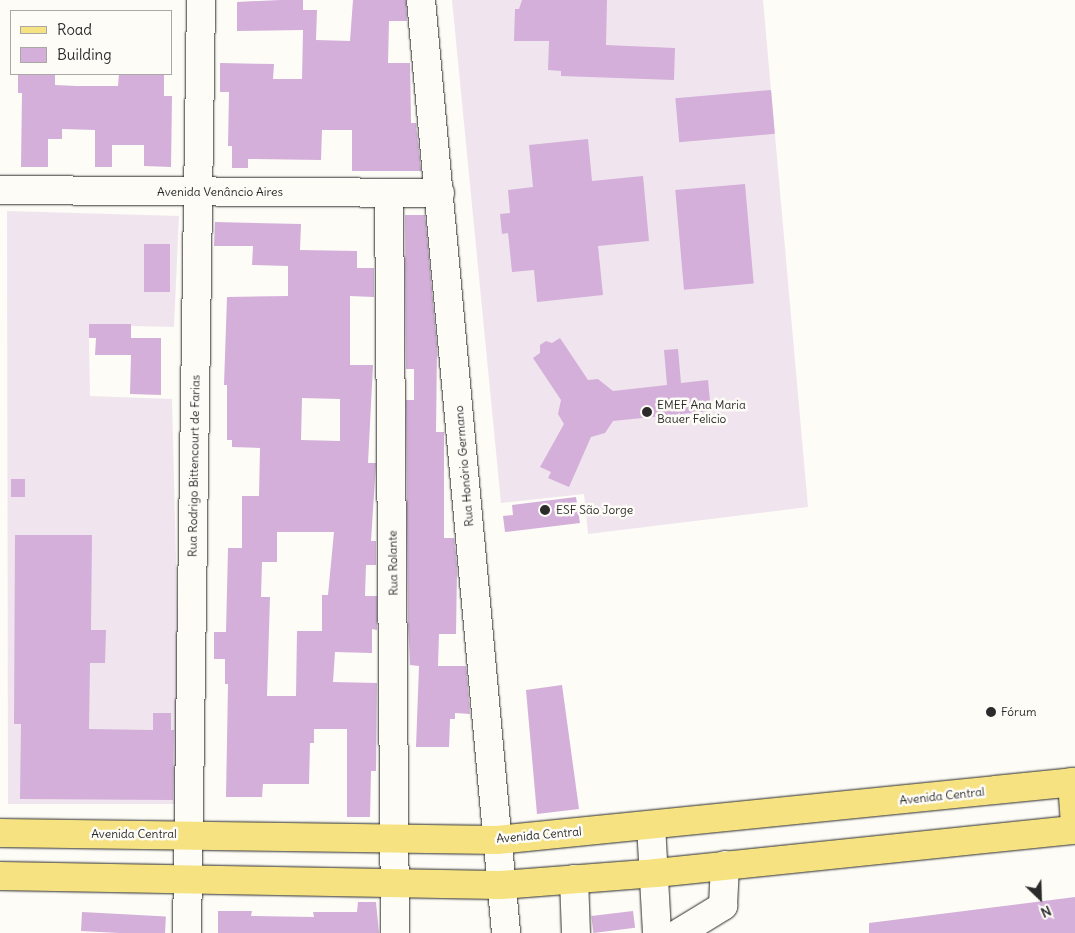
<!DOCTYPE html>
<meta charset="utf-8">
<style>
body{margin:0}
#map{position:relative;width:1075px;height:933px;overflow:hidden;background:#fdfcf7;font-family:Delius,sans-serif}
div>[style]{position:absolute}
[style*='--x']{left:calc(var(--x)*1px);top:calc(var(--y)*1px);width:calc(var(--w)*1px);rotate:calc(var(--a)*1deg)}
.built>*{inset:0;background:#f0e5ee}
.building>*{inset:0;background:#d3afd9;transform-origin:0 0}
.roads{filter:drop-shadow(0 0 1px #2b2b2b) drop-shadow(0 0 1px #2b2b2b)}
.minor>*{height:28px;margin:-14px;padding:0 14px;transform-origin:14px;border-radius:14px;background:#fdfcf7}
.major>*{height:28px;margin:-14px;padding:0 14px;transform-origin:14px;border-radius:14px;background:#f6e281}
.dots>*{width:14px;height:14px;translate:-50% -50%;box-sizing:border-box;border:2px solid #fdfcf7;border-radius:50%}
span{translate:-50% -50%;white-space:nowrap;text-align:center;line-height:1.15;-webkit-text-stroke:5px #fdfcf7;paint-order:stroke}
.street-label{font-size:12px;color:#2b2b2b}
.poi-label{font-size:12px;color:#2b2b2b}
.left{translate:0 -50%;text-align:left}
.legend{position:absolute;left:10px;top:10px;width:162px;height:65px;box-sizing:border-box;background:#fdfcf7;border:1px solid #a9a8a5;margin:0;padding:6px 9px;list-style:none;font-size:15px;color:#2b2b2b}
.legend li{display:flex;align-items:center;gap:10px;height:25px}
.legend b{width:25px;border:1px solid #a9a8a5}
.north{position:absolute;left:1015px;top:873px;width:50px;height:50px;-webkit-text-stroke:4px #fdfcf7;paint-order:stroke;rotate:156deg;font-size:14px;font-weight:700;line-height:20px;text-align:center;color:#2b2b2b}
.north::after{content:'';display:block;margin:auto;width:18px;height:22px;background:#2b2b2b;clip-path:polygon(50% 0,100% 100%,50% 72%,0 100%)}
</style>
<div id="map">
<div class="built">
<div style="clip-path:polygon(452px 0,763px 0,808px 507px,588px 534px,584px 494px,501px 503px)"></div>
<div style="clip-path:polygon(7px 211px,179px 216px,174px 327px,89px 325px,89px 338px,90px 396px,172px 399px,182px 804px,8px 804px)"></div>
</div>
<div class="building">
<div style="clip-path:polygon(280px 0,303px 0,303px 10px,317px 10px,316px 40px,350px 41px,353px 0,406px 0,407px 21px,389px 21px,388px 63px,410px 63px,411px 123px,416px 123px,421px 171px,352px 171px,352px 130px,322px 130px,321px 160px,248px 159px,248px 168px,232px 168px,232px 146px,228px 146px,229px 92px,220px 92px,220px 63px,274px 64px,273px 79px,302px 79px,303px 30px,237px 31px,237px 2px)"></div>
<div style="clip-path:polygon(522px 0,607px 0,606px 45px,675px 48px,674px 80px,561px 76px,561px 71px,548px 70px,549px 41px,514px 41px,515px 9px,519px 9px)"></div>
<div style="clip-path:polygon(18px 74px,55px 74px,55px 85px,76px 86px,118px 86px,119px 74px,164px 74px,164px 96px,172px 96px,171px 167px,144px 166px,144px 145px,112px 145px,112px 167px,95px 167px,95px 130px,62px 129px,62px 139px,48px 139px,48px 167px,21px 167px,22px 93px,18px 93px)"></div>
<div style="left:771px;top:90px;width:44px;height:96px;rotate:85deg"></div>
<div style="clip-path:polygon(588px 139px,592px 181px,643px 176px,649px 241px,598px 246px,603px 295px,537px 302px,534px 270px,512px 272px,508px 233px,502px 234px,500px 214px,510px 213px,508px 190px,533px 187px,529px 145px)"></div>
<div style="left:745px;top:184px;width:100px;height:70px;rotate:85deg"></div>
<div style="clip-path:polygon(405px 215px,425px 215px,437px 347px,436px 432px,444px 432px,444px 538px,454px 538px,457px 569px,456px 634px,439px 634px,438px 666px,466px 666px,470px 714px,455px 713px,455px 719px,450px 719px,449px 747px,416px 747px,419px 666px,410px 665px,408px 619px,406px 400px,414px 400px,414px 369px,406px 369px)"></div>
<div style="clip-path:polygon(evenodd,215px 222px,301px 224px,300px 250px,357px 251px,357px 268px,374px 268px,374px 297px,350px 296px,350px 365px,373px 365px,368px 463px,376px 463px,371px 541px,376px 541px,376px 565px,366px 565px,365px 596px,377px 596px,377px 630px,372px 629px,372px 653px,335px 652px,333px 682px,377px 683px,376px 771px,371px 771px,370px 817px,347px 817px,347px 729px,314px 729px,314px 743px,310px 743px,309px 784px,263px 784px,262px 797px,226px 797px,228px 684px,225px 684px,225px 659px,214px 659px,214px 632px,226px 632px,228px 548px,242px 548px,242px 496px,259px 496px,260px 448px,232px 447px,232px 440px,227px 440px,227px 385px,224px 385px,227px 297px,288px 296px,288px 266px,252px 265px,253px 246px,214px 246px,215px 222px,302px 398px,340px 399px,340px 441px,301px 440px,302px 398px,215px 222px,277px 532px,334px 532px,328px 595px,322px 595px,322px 631px,297px 631px,296px 696px,267px 696px,270px 597px,261px 597px,262px 562px,277px 562px,277px 532px)"></div>
<div style="left:144px;top:244px;width:26px;height:48px"></div>
<div style="clip-path:polygon(89px 324px,131px 324px,131px 338px,161px 338px,161px 395px,130px 394px,131px 355px,95px 355px,96px 338px,89px 338px)"></div>
<div style="clip-path:polygon(560px 338px,588px 380px,598px 379px,613px 391px,667px 385px,664px 350px,678px 349px,681px 383px,708px 380px,711px 411px,613px 421px,605px 433px,591px 437px,569px 487px,548px 478px,551px 472px,540px 467px,564px 424px,558px 414px,561px 400px,533px 358px,540px 353px,540px 345px,546px 341px,552px 343px)"></div>
<div style="left:11px;top:479px;width:14px;height:18px"></div>
<div style="clip-path:polygon(576px 497px,580px 523px,505px 532px,503px 516px,513px 515px,512px 505px)"></div>
<div style="clip-path:polygon(15px 535px,92px 535px,91px 630px,106px 630px,105px 663px,90px 663px,89px 729px,153px 730px,153px 713px,171px 713px,171px 730px,174px 730px,173px 800px,20px 799px,21px 724px,14px 724px)"></div>
<div style="clip-path:polygon(562px 685px,579px 809px,537px 814px,526px 690px)"></div>
<div style="clip-path:polygon(1075px 897px,1075px 933px,869px 933px,869px 923px)"></div>
<div style="clip-path:polygon(358px 902px,376px 902px,379px 933px,218px 933px,218px 911px,252px 911px,251px 916px,314px 917px,313px 912px,357px 912px)"></div>
<div style="left:633px;top:911px;width:17px;height:42px;rotate:83deg"></div>
<div style="left:82px;top:912px;width:84px;height:19px;rotate:3deg"></div>
</div>
<div class="roads">
<div class="minor">
<div style="--x:421;--y:0;--w:937;--a:84.79"></div>
<div style="--x:0;--y:190;--w:440;--a:0.4"></div>
<div style="--x:389;--y:194;--w:739;--a:89.53"></div>
<div style="--x:651;--y:825;--w:108;--a:86.8"></div>
<div style="--x:574;--y:879;--w:54;--a:87.9"></div>
<div style="--x:187;--y:933;--w:933;--a:-89.14"></div>
<div style="--x:679;--y:933;--w:52;--a:-31.5"></div>
<div style="--x:723;--y:906;--w:41;--a:-87.2"></div>
</div>
<div class="major">
<div style="--x:1072;--y:782;--w:42;--a:85.9"></div>
<div style="--x:0;--y:833;--w:497;--a:0.8"></div>
<div style="--x:497;--y:840;--w:581;--a:-5.73"></div>
<div style="--x:0;--y:876;--w:501;--a:1.03"></div>
<div style="--x:501;--y:885;--w:155;--a:-4.4"></div>
<div style="--x:656;--y:873;--w:421;--a:-5.9"></div>
</div>
</div>
<div class="dots">
<div style="left:647px;top:412px;background:#2b2b2b"></div>
<div style="left:545px;top:510px;background:#2b2b2b"></div>
<div style="left:991px;top:712px;background:#2b2b2b"></div>
</div>
<div class="street-label">
<span style="left:220px;top:192px">Avenida Venâncio Aires</span>
<span style="left:194px;top:466px;rotate:-89deg">Rua Rodrigo Bittencourt de Farias</span>
<span style="left:464px;top:466px;rotate:-95deg">Rua Honório Germano</span>
<span style="left:393px;top:563px;rotate:-91deg">Rua Rolante</span>
<span style="left:942px;top:796px;rotate:-6deg">Avenida Central</span>
<span style="left:134px;top:834px">Avenida Central</span>
<span style="left:539px;top:835px;rotate:-5deg">Avenida Central</span>
</div>
<div class="poi-label">
<span class="left" style="left:657px;top:412px">EMEF Ana Maria<br>Bauer Felicio</span>
<span class="left" style="left:556px;top:510px">ESF São Jorge</span>
<span class="left" style="left:1001px;top:712px">Fórum</span>
</div>
<ul class="legend">
<li><b style="height:6px;background:#f6e281"></b>Road</li>
<li><b style="height:14px;background:#d3afd9"></b>Building</li>
</ul>
<div class="north">N</div>
</div>
